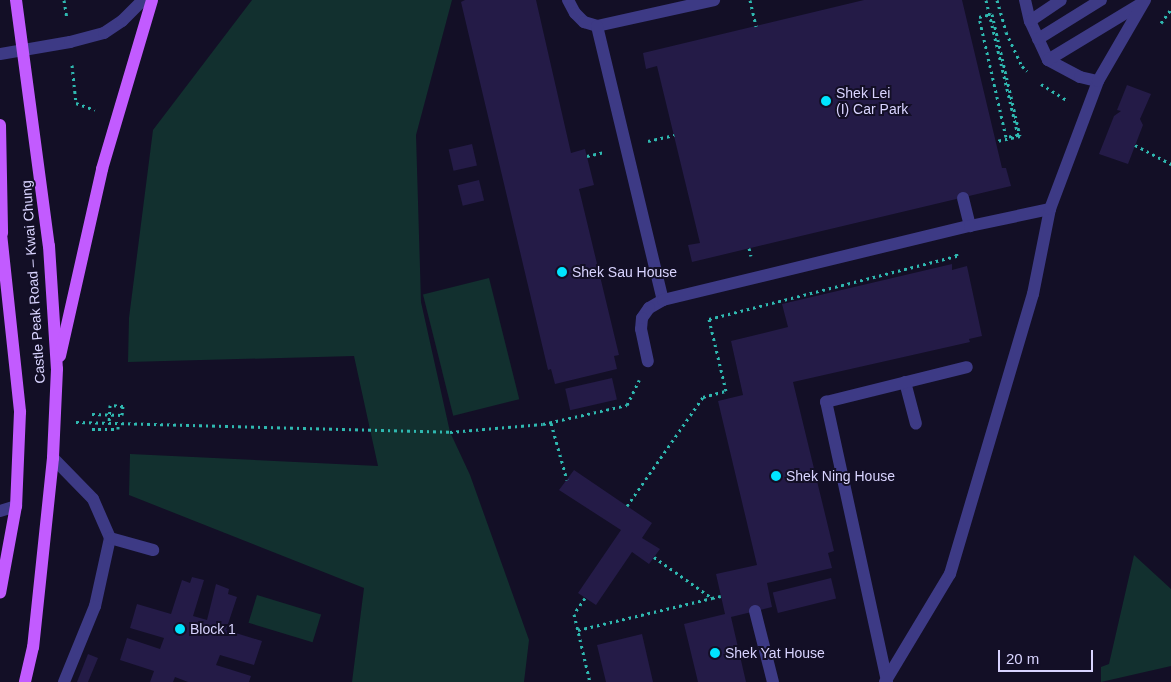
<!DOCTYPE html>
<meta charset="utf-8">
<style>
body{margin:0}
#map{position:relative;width:1171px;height:682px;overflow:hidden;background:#130f26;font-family:Arial,sans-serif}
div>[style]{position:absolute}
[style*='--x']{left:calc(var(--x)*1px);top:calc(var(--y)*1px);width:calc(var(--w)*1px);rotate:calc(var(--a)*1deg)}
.green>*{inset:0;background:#12302f;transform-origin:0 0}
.building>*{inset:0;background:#241b47;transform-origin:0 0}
.path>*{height:3px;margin-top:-1.5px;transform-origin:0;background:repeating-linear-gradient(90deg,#2fb8b0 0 2.5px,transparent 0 6.5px)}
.minor>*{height:12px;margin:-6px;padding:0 6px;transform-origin:6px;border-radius:6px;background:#3d3a85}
.major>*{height:12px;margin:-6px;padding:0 6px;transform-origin:6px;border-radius:6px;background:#c25bff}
.dots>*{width:14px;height:14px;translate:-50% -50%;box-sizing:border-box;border:2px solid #130f26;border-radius:50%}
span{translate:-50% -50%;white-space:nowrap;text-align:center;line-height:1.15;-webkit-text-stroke:4px #130f26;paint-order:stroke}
.poi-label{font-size:14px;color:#d9d4ff}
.left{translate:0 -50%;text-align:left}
.street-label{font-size:14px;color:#d9d4ff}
.scale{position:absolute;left:998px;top:650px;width:95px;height:22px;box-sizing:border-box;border:2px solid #d9d4ff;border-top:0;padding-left:6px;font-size:15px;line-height:18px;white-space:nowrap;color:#d9d4ff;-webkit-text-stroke:4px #130f26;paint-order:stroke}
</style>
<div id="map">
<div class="green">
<div style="clip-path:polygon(252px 0,452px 0,416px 135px,421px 302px,450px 432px,470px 475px,529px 640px,524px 682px,352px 682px,364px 588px,129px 495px,130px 454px,378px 466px,354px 356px,128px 362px,129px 318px,153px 130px)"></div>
<div style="left:489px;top:278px;width:125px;height:68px;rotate:76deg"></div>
<div style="clip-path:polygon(1134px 555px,1171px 589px,1171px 666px,1101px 682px,1101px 667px,1109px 664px)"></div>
<div style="left:257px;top:595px;width:67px;height:29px;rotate:17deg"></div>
</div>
<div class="building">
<div style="clip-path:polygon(465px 0,536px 0,571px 153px,585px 149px,594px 185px,579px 189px,619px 355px,614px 356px,617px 369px,555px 384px,551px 369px,548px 370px,461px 2px)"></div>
<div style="clip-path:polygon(864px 0,962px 0,1002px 168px,1006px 168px,1011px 186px,692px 262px,688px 245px,700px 243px,657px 66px,646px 69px,643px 53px)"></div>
<div style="clip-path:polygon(1127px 85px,1151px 94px,1140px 119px,1143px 125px,1128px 164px,1099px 154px,1114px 116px,1121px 111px,1117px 110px)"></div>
<div style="left:472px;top:144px;width:22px;height:24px;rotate:77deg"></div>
<div style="left:479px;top:180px;width:21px;height:22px;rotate:76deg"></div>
<div style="clip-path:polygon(952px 264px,952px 270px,967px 266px,982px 336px,969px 339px,970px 342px,793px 382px,834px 551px,828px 553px,832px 568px,767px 583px,772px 607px,731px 617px,746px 682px,698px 682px,684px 624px,725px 614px,716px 574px,757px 565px,718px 401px,743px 395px,731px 341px,788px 327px,782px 304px)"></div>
<div style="left:612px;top:378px;width:22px;height:48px;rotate:77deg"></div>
<div style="clip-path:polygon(574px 470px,652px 523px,642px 538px,660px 549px,649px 564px,632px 552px,596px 605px,578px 593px,621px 530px,559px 490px)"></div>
<div style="clip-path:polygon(192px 577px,204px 580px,193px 616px,207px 620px,216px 584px,229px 589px,228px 594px,237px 597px,226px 630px,262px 641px,254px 665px,220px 655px,216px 665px,251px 676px,249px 682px,188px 682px,175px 677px,173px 682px,150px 682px,154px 671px,120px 660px,127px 638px,160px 649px,164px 638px,130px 628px,137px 604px,171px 614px,182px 580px,190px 583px)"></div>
<div style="left:831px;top:578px;width:21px;height:60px;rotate:76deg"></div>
<div style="clip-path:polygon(642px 634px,653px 682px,606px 682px,597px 645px)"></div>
<div style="clip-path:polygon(88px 654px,98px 658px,88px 682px,77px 682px)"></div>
</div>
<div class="path">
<div style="--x:64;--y:0;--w:19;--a:81"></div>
<div style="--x:750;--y:0;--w:27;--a:77"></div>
<div style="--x:986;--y:0;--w:139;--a:76.7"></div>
<div style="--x:1018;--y:135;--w:12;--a:171"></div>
<div style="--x:1006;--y:137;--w:123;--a:-102.7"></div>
<div style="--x:979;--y:17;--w:13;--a:-13"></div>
<div style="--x:992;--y:14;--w:125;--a:77.1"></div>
<div style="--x:1020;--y:136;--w:25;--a:168"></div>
<div style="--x:997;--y:0;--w:33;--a:74"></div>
<div style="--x:1006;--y:32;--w:38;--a:65"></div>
<div style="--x:1022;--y:66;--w:7;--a:45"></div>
<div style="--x:1161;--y:23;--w:17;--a:-54"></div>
<div style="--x:72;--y:65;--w:38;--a:84"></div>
<div style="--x:76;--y:103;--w:20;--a:20"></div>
<div style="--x:1041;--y:84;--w:31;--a:32"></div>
<div style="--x:648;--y:141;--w:27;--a:-13"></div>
<div style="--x:1135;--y:145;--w:41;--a:27.8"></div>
<div style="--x:587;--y:156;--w:18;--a:-13"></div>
<div style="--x:749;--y:248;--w:8;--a:76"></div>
<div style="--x:92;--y:414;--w:30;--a:2"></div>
<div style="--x:122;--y:415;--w:9;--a:-84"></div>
<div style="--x:123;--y:406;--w:13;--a:-176"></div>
<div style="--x:110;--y:405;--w:18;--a:93"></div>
<div style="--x:76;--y:422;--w:374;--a:1.5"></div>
<div style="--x:450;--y:432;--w:93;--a:-4.9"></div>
<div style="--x:543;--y:424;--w:86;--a:-12.7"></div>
<div style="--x:627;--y:405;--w:28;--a:-64"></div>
<div style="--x:551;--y:423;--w:59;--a:74.3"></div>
<div style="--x:92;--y:429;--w:26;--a:0"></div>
<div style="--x:118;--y:429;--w:6;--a:-90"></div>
<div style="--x:627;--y:506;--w:133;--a:-55.1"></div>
<div style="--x:703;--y:397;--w:24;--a:-15"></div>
<div style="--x:726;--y:391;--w:74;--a:-103.3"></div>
<div style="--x:709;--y:319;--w:256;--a:-14.3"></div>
<div style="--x:957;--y:256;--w:5;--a:-101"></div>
<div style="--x:654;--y:557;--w:71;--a:35.3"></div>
<div style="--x:712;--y:598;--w:9;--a:-13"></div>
<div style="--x:585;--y:598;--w:19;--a:125"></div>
<div style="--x:574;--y:614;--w:70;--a:76.8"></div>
<div style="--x:578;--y:630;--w:138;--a:-13.4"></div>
</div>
<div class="minor">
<div style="--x:568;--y:0;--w:15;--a:62"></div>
<div style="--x:575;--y:13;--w:13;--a:45"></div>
<div style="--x:584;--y:22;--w:14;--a:17"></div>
<div style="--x:597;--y:26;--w:120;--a:-12.5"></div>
<div style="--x:1025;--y:0;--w:22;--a:77"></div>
<div style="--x:1030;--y:21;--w:43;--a:65.2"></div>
<div style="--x:1048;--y:60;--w:36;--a:28"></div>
<div style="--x:1080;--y:77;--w:18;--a:13"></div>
<div style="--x:1030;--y:21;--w:37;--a:-34"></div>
<div style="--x:597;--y:26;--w:282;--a:76.5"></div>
<div style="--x:663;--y:300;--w:16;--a:150"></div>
<div style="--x:649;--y:308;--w:12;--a:125"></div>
<div style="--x:642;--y:318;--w:11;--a:95"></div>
<div style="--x:641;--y:329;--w:33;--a:78"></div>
<div style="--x:1038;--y:39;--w:74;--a:-31.8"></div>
<div style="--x:0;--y:54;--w:71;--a:-9.7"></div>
<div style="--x:70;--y:42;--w:35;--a:-15"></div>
<div style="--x:104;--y:33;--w:22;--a:-34"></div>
<div style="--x:122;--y:21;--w:30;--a:-45"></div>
<div style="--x:1048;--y:60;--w:110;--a:-31.2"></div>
<div style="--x:963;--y:198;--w:29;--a:76"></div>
<div style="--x:663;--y:300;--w:316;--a:-13.6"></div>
<div style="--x:970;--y:226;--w:82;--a:-12"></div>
<div style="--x:905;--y:382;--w:43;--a:75.3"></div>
<div style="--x:53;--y:458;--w:57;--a:45.7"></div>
<div style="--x:93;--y:499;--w:43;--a:66.4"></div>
<div style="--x:110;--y:538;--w:70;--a:102.4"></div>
<div style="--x:95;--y:606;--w:82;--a:112.2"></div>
<div style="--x:0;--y:511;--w:17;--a:-17"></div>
<div style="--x:110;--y:538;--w:45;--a:15.6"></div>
<div style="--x:755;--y:611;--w:73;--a:75.8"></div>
<div style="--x:887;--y:681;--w:286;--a:-102.3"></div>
<div style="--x:826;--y:402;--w:145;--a:-13.9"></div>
<div style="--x:885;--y:682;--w:126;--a:-59"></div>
<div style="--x:950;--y:574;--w:292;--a:-73.5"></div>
<div style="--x:1033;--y:294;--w:87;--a:-78.7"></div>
<div style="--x:1050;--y:209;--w:137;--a:-69.4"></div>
<div style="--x:1098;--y:81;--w:94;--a:-59.9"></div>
</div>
<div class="major">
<div style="--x:16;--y:0;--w:248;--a:82.4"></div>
<div style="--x:49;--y:246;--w:123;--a:86.3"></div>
<div style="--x:57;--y:369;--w:89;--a:92.6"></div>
<div style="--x:53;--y:458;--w:190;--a:96"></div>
<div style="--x:33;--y:647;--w:36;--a:103"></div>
<div style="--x:0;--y:125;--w:108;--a:88.9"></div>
<div style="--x:0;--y:224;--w:189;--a:83.9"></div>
<div style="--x:20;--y:412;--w:94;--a:92.4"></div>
<div style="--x:16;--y:506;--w:88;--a:100.4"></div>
<div style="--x:60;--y:356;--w:192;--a:-77.3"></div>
<div style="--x:102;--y:169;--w:176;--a:-73.5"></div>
</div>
<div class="dots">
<div style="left:826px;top:101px;background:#00e5ff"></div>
<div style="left:562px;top:272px;background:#00e5ff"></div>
<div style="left:776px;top:476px;background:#00e5ff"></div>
<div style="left:180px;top:629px;background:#00e5ff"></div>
<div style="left:715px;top:653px;background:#00e5ff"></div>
</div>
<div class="poi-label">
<span class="left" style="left:836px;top:101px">Shek Lei<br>(I) Car Park</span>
<span class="left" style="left:572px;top:272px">Shek Sau House</span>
<span class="left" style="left:786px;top:476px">Shek Ning House</span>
<span class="left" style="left:190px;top:629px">Block 1</span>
<span class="left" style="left:725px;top:653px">Shek Yat House</span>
</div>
<div class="street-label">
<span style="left:33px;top:282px;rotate:-94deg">Castle Peak Road – Kwai Chung</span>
</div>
<div class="scale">20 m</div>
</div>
